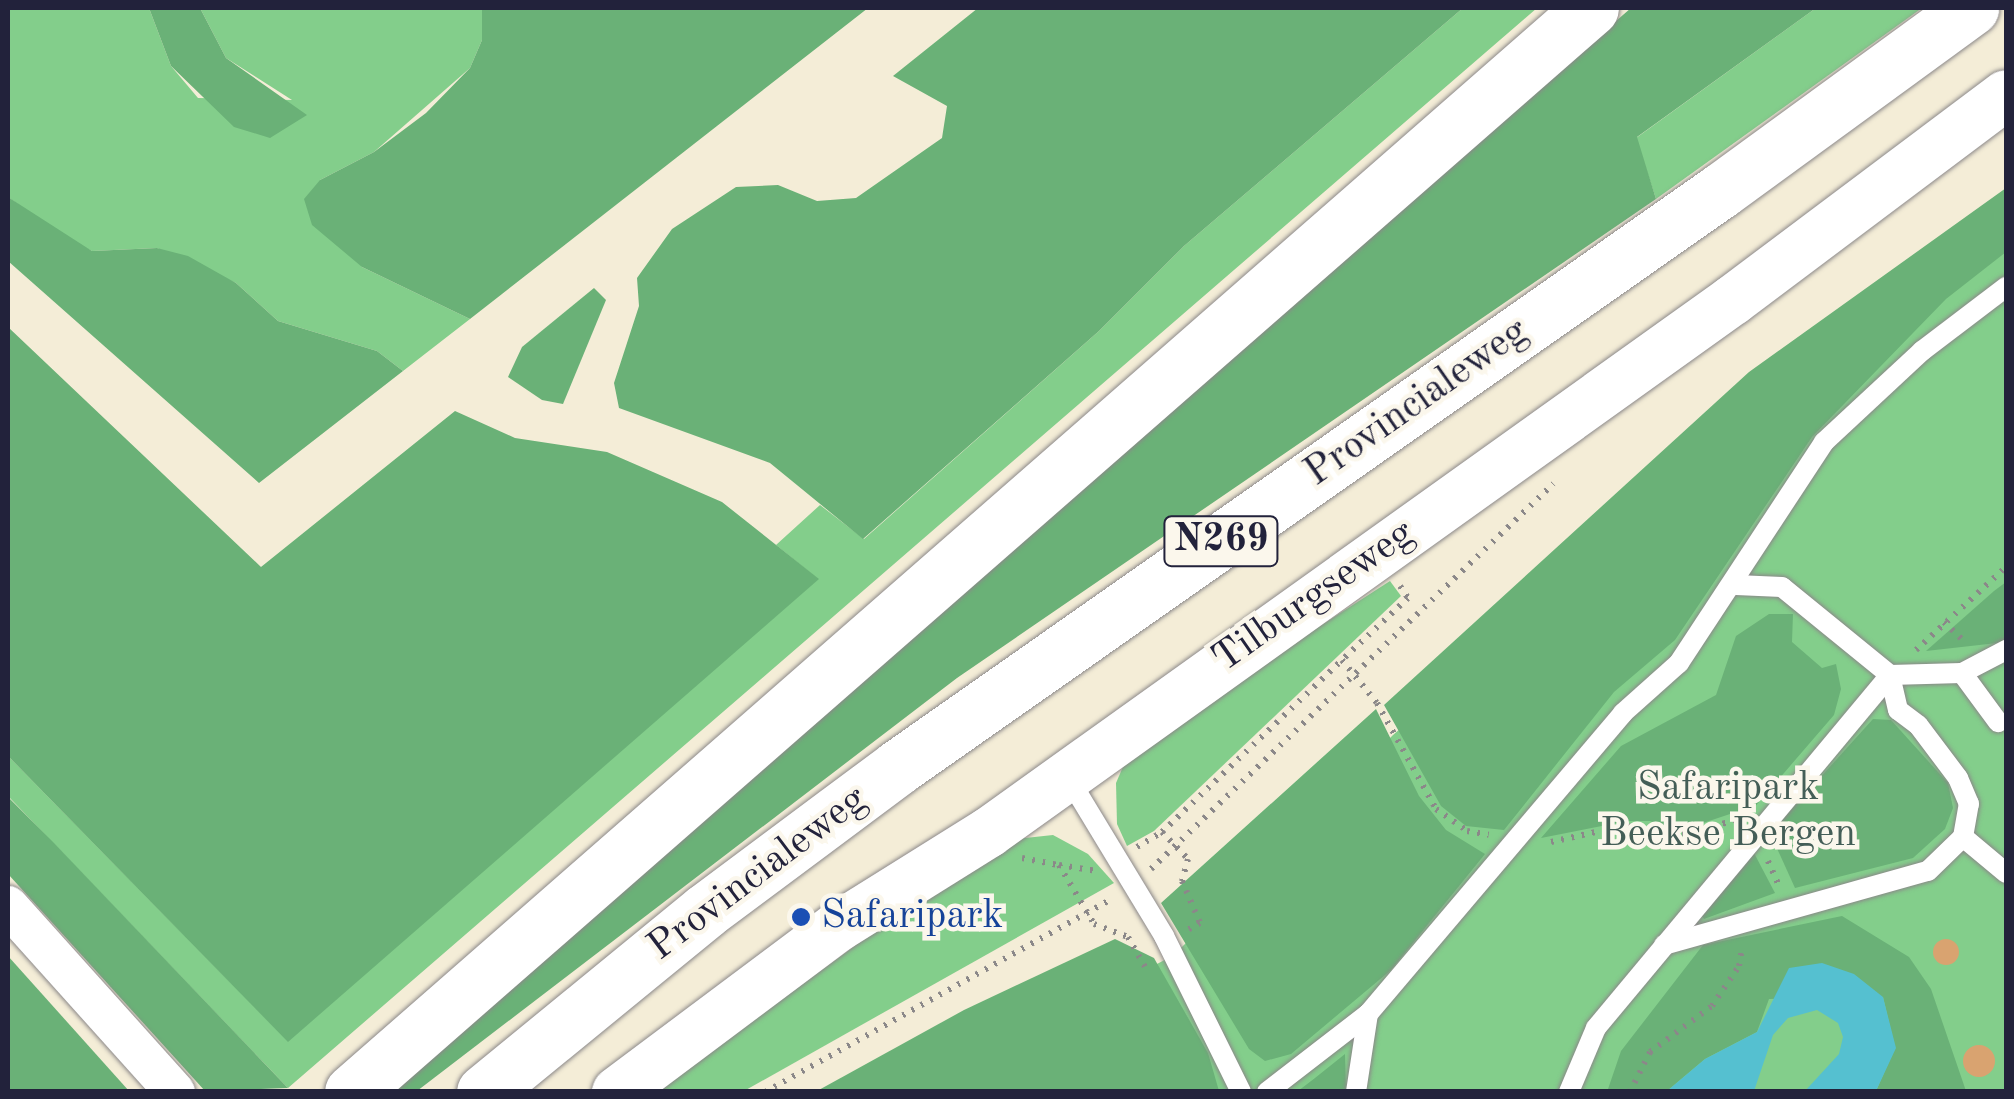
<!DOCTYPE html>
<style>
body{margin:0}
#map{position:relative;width:2014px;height:1099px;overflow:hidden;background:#f4edd7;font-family:"Old Standard TT",serif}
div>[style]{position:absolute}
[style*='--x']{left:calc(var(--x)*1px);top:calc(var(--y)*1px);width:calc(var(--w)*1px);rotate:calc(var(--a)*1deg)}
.green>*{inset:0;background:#83ce8b}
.forest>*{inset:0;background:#6ab177}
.water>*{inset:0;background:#55c0d0}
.building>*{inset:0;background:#d9a370}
.round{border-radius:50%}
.path>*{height:6px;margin-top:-3px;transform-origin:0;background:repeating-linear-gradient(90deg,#8b8889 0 2.5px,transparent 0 10.5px)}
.roads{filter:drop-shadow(0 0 2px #8b8889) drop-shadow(0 0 2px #8b8889)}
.service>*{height:20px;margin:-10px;padding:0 10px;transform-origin:10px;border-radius:10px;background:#fff}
.minor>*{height:40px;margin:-20px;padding:0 20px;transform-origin:20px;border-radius:20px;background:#fff}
.tertiary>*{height:50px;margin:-25px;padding:0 25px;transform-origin:25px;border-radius:25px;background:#fff}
.trunk>*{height:55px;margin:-27.5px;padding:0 27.5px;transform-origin:27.5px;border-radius:27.5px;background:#fff}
.dots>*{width:28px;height:28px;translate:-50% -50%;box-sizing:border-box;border:5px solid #fbf7ec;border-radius:50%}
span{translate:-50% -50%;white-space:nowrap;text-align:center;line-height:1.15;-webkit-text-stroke:9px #fbf7ec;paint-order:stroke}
.shield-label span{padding:2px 8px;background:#fbf7ec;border:2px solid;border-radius:8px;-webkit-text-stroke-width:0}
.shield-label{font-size:38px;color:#22223b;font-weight:700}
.street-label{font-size:40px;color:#22223b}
.park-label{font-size:40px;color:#445e57}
.transit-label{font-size:40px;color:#164399}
.left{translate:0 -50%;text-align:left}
.frame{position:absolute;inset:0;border:10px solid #22223b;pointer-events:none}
</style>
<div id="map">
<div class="green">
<div style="clip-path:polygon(8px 8px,149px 8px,171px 66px,198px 98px,292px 100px,226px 58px,200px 8px,482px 8px,482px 40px,470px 68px,374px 152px,320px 180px,362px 267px,470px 319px,403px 371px,377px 351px,278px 321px,236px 283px,157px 248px,92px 251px,67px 239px,8px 197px)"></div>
<div style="clip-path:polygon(1463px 8px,1537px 8px,288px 1088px,8px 796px,8px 756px,288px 1041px,818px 579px,776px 545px,820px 505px,864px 539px,1099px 331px,1184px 246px)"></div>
<div style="clip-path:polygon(1816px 8px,1922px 8px,1656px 199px,1636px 138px)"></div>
<div style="clip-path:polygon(2006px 201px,2006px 1091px,915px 1092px,1174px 955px,1393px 735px)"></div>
<div style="clip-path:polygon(1390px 581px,1401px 596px,1154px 831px,1127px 846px,1117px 824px,1116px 783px,1131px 748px)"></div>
<div style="clip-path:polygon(1053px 835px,1088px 854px,1114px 883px,744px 1091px,654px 1092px,999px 841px)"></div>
</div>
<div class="forest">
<div style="clip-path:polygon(149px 8px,200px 8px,226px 58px,307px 115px,270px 138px,234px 127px,171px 66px)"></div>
<div style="clip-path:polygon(482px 8px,868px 8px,470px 319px,362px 267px,312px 225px,304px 199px,320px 180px,374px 152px,426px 113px,470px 68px,482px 40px)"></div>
<div style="clip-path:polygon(978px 8px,1463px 8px,1184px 246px,1099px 331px,863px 539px,770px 463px,619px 408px,614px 383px,639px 306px,637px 278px,672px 229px,736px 187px,778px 185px,817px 201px,856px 198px,942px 138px,947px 106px,893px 76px)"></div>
<div style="clip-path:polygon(1631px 8px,1816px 8px,1637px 137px,1656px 199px,957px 678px,417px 1091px,383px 1092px)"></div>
<div style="clip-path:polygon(2006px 188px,2006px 252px,1946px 299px,1812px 437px,1675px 640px,1614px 692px,1504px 830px,1466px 826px,1441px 806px,1384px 705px,1749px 372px)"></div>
<div style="clip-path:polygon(8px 197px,92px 251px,157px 248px,188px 256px,236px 283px,278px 321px,377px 351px,403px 371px,259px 483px,8px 261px)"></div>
<div style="clip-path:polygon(594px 288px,606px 300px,563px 404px,542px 400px,508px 377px,522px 347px)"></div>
<div style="clip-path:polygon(8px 327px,261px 567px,455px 411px,515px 438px,607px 452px,722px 502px,819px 579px,288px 1042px,8px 756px)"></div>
<div style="clip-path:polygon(2006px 582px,2006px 642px,1926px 651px,1994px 591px)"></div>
<div style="clip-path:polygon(1769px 614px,1793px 614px,1792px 642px,1822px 668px,1836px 664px,1841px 689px,1834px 715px,1746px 817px,1730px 814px,1676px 832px,1650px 821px,1627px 821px,1541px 838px,1621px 746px,1716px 695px,1736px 636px)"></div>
<div style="clip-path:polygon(1376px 709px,1419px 796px,1446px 830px,1485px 854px,1391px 970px,1291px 1054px,1265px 1061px,1249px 1049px,1161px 903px)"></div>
<div style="clip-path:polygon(1873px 719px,1891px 720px,1948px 783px,1953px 808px,1945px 829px,1913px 858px,1795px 888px,1770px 833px)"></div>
<div style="clip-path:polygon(8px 797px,53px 842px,288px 1088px,205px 1091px,8px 874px)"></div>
<div style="clip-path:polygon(1754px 853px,1775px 893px,1704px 919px,1702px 916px)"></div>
<div style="clip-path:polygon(1842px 916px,1909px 957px,1931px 989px,1966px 1091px,1876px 1091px,1895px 1048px,1883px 997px,1769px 999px,1757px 1032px,1705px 1059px,1667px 1091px,1607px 1092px,1621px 1051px,1703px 945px)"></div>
<div style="clip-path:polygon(1115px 939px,1154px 958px,1208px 1053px,1219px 1091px,817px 1091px,964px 1010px)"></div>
<div style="clip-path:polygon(8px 956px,129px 1091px,8px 1091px)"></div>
<div style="clip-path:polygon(1345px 1054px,1346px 1091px,1298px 1091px,1315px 1078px)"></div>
</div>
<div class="water">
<div style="clip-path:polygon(1822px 963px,1854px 974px,1883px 997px,1896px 1048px,1876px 1091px,1805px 1091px,1839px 1054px,1843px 1037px,1838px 1023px,1817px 1010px,1788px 1018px,1773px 1035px,1754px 1091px,1667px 1091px,1705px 1059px,1757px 1032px,1789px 968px)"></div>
</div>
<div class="building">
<div class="round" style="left:1933px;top:939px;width:26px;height:26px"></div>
<div class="round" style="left:1963px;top:1045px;width:32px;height:32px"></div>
</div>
<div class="path">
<div style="--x:1400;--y:586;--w:14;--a:56"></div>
<div style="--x:1408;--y:598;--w:91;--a:136.8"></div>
<div style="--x:1342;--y:660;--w:55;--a:50.9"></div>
<div style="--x:1377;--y:703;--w:121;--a:60.9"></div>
<div style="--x:1436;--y:809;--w:38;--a:35"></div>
<div style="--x:1467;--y:831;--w:22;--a:10"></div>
<div style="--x:1944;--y:622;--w:29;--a:44"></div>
<div style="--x:1916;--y:650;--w:122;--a:-42.7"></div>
<div style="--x:1162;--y:832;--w:37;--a:46"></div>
<div style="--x:1188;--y:859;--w:23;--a:105"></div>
<div style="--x:1182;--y:881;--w:46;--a:66.8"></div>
<div style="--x:1200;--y:923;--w:13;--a:151"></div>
<div style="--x:1551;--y:842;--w:69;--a:-12.6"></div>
<div style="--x:1618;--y:827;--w:30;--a:-2"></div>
<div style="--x:1648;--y:826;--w:26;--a:25"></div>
<div style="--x:1672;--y:837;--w:70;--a:-14.8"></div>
<div style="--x:1137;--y:847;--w:29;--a:-31"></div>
<div style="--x:1162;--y:832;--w:249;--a:-43.7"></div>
<div style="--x:1022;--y:858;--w:38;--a:11"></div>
<div style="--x:1059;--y:865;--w:69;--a:59.3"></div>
<div style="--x:1094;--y:924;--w:36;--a:21"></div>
<div style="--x:1128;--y:937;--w:40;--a:60.3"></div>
<div style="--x:1768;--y:861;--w:27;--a:66"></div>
<div style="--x:1059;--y:865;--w:37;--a:9"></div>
<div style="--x:1151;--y:869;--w:557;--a:-43.76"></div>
<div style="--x:765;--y:1092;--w:398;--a:-29.1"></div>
<div style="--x:1630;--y:1092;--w:45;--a:-63.4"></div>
<div style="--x:1650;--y:1052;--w:77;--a:-36.6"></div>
<div style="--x:1712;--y:1006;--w:48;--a:-56"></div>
<div style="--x:1739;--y:966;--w:17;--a:-80"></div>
</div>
<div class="roads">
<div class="service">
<div style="--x:1962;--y:673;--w:61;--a:53.7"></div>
<div style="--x:1066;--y:774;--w:189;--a:58.8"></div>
<div style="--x:1164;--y:936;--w:174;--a:63.7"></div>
<div style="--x:1963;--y:837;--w:56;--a:39.9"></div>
<div style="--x:1664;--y:945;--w:274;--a:-15.7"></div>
<div style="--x:1928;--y:871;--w:49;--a:-44.2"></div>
<div style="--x:1963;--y:837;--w:34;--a:-80"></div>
<div style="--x:1969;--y:804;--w:28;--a:-113"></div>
<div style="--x:1958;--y:778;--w:66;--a:-127"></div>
<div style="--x:1918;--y:725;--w:25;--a:-143"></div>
<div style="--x:1898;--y:710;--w:36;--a:-103"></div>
<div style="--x:1890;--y:675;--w:139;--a:-140.8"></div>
<div style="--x:1782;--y:587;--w:46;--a:-177.5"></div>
<div style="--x:1267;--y:1092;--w:128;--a:-37.7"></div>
<div style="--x:1356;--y:1092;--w:79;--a:-81.3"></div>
<div style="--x:1368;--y:1014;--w:394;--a:-49.7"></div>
<div style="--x:1623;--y:713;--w:75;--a:-41.8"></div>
<div style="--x:1679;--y:663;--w:264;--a:-56.7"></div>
<div style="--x:1824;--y:442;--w:134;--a:-42.9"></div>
<div style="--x:1922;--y:351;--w:106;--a:-37.3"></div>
<div style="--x:1569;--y:1092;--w:69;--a:-67.1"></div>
<div style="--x:1596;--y:1028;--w:459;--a:-50.2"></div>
<div style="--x:1890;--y:675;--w:72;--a:-1.6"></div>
<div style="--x:1962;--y:673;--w:50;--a:-27.6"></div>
</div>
<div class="minor">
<div style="--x:8;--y:906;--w:250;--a:48.1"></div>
</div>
<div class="tertiary">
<div style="--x:617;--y:1092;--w:277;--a:-36.8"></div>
<div style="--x:839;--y:926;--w:176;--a:-32"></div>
<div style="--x:988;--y:833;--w:916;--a:-35.58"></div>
<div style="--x:1733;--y:300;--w:341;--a:-36.9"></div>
</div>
<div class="trunk">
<div style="--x:352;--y:1092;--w:1646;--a:-41.18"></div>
<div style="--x:484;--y:1092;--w:286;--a:-39.3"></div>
<div style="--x:705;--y:911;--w:241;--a:-36.7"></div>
<div style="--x:898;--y:767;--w:1004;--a:-35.02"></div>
<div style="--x:1720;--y:191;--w:311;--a:-36.1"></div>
</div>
</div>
<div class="dots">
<div style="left:801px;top:917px;background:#1a4fb4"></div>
</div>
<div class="shield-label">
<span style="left:1221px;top:541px">N269</span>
</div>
<div class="street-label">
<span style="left:1417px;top:403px;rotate:-35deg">Provincialeweg</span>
<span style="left:1314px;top:597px;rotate:-35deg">Tilburgseweg</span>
<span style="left:758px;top:874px;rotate:-37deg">Provincialeweg</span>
</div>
<div class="park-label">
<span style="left:1728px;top:812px">Safaripark<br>Beekse Bergen</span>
</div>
<div class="transit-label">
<span class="left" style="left:821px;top:917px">Safaripark</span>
</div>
<div class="frame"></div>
</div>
